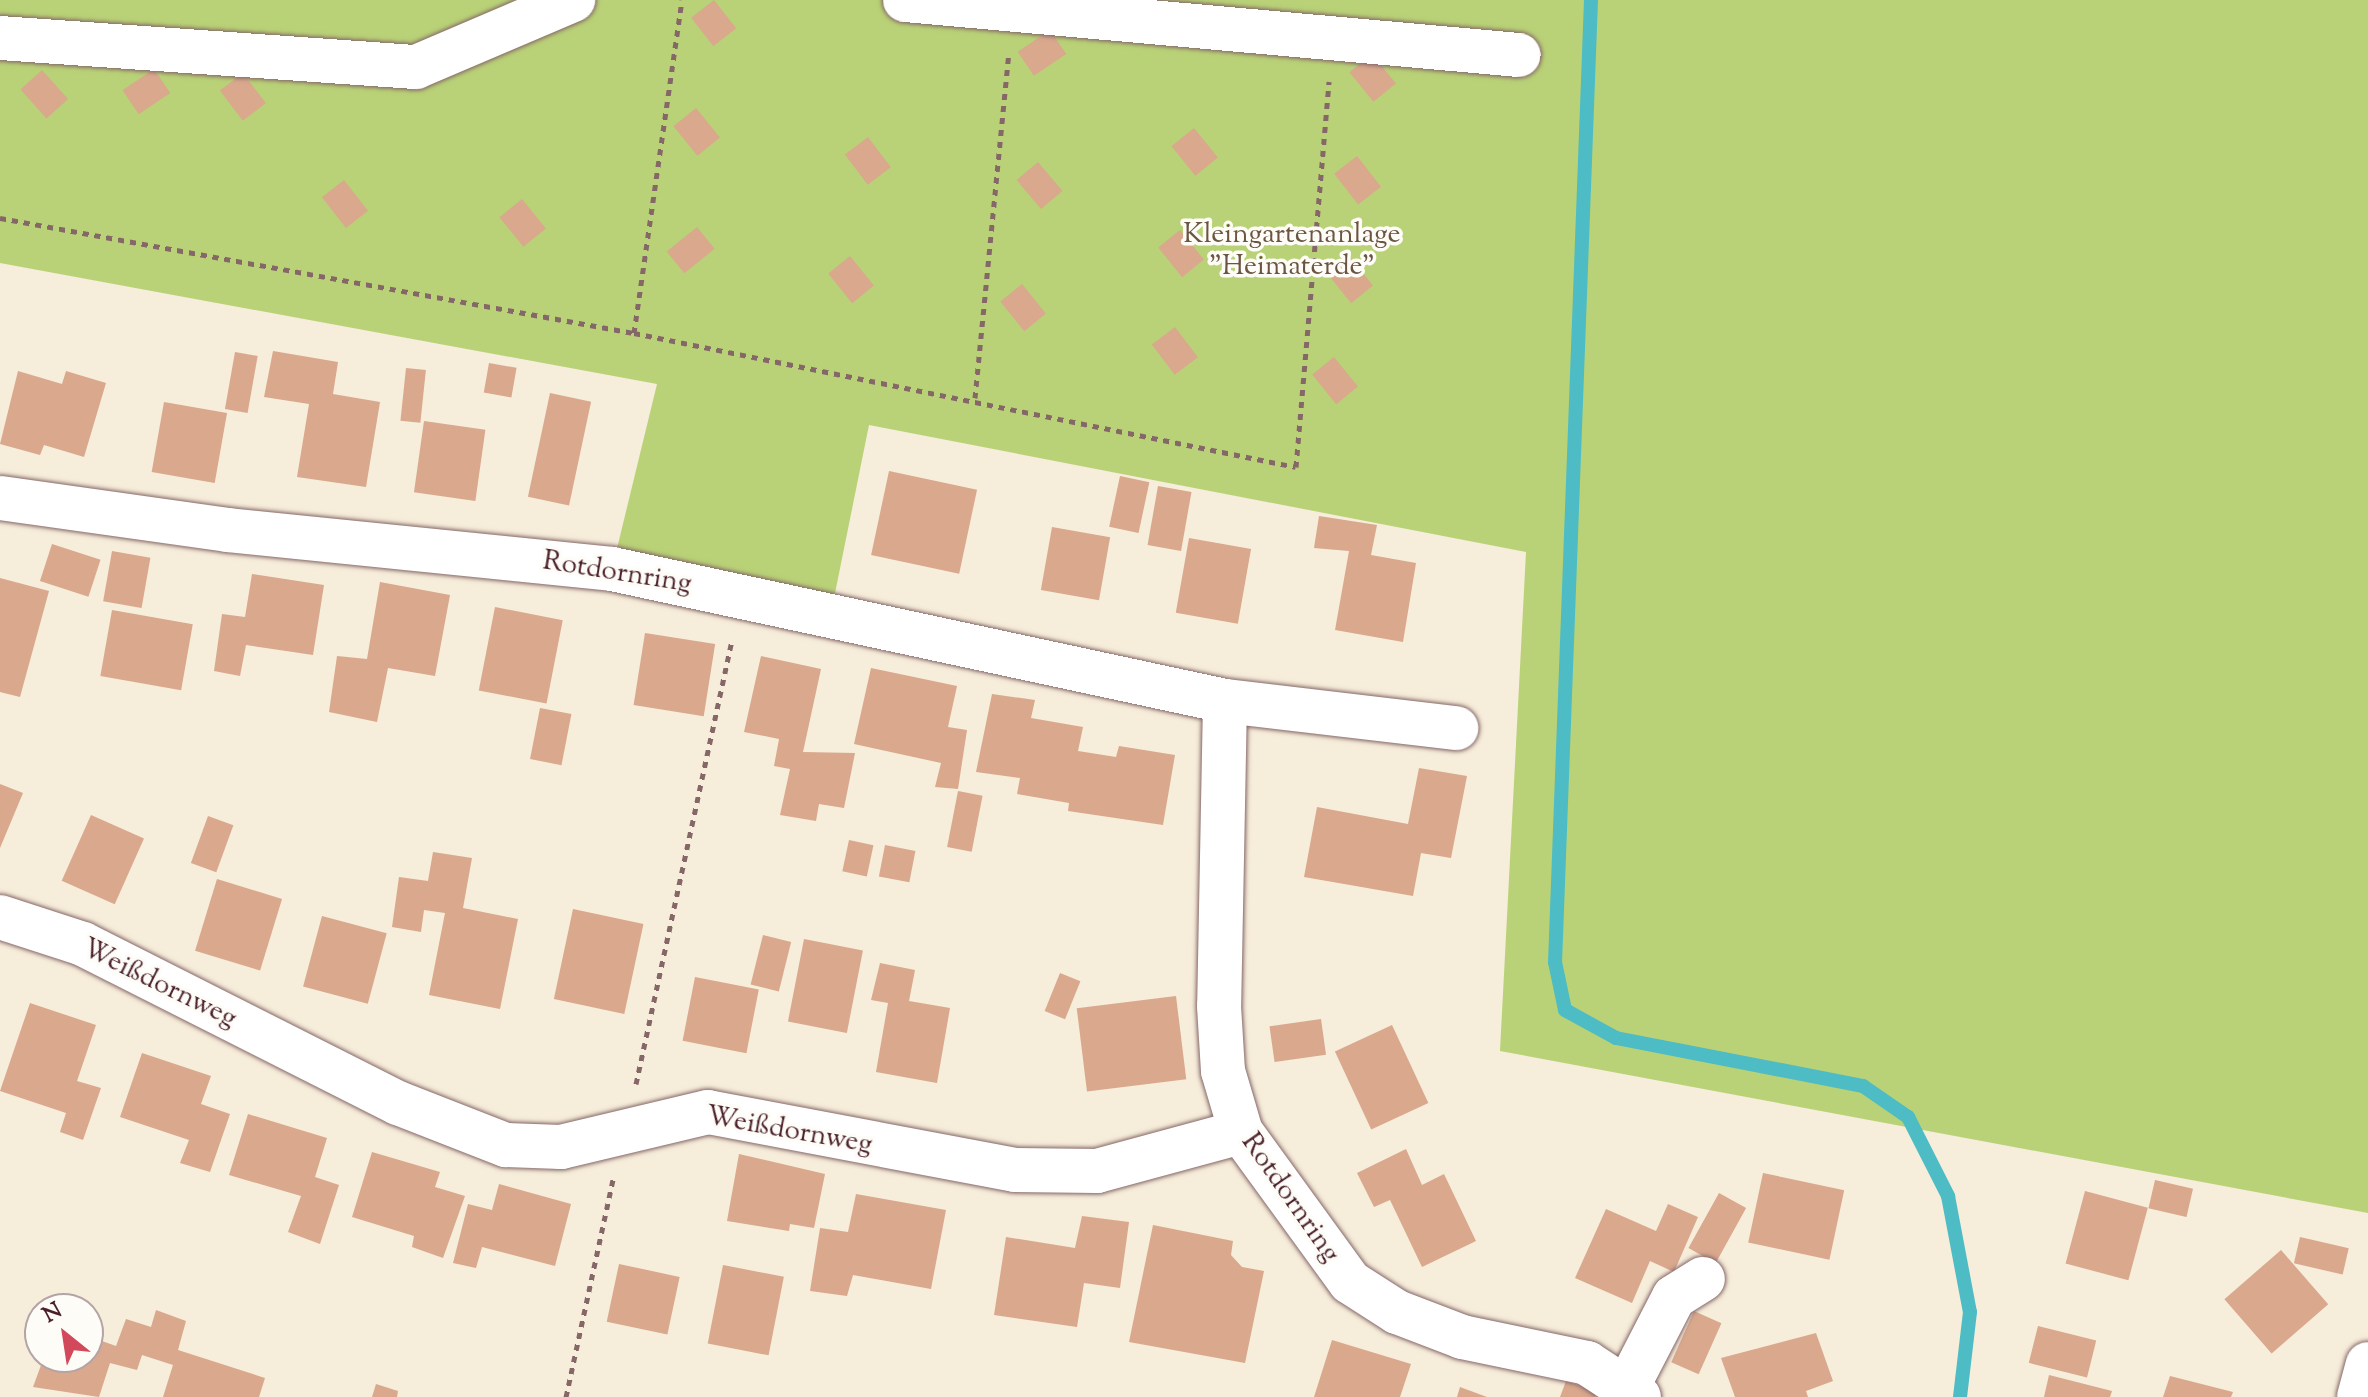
<!DOCTYPE html>
<meta charset="utf-8">
<style>
body{margin:0}
#map{position:relative;width:2368px;height:1397px;overflow:hidden;background:#f6edda;font-family:"Sorts Mill Goudy",serif}
div>[style]{position:absolute}
[style*='--x']{left:calc(var(--x)*1px);top:calc(var(--y)*1px);width:calc(var(--w)*1px);rotate:calc(var(--a)*1deg)}
.green>*{inset:0;background:#b9d277}
.stream>*{height:14px;margin:-7px;padding:0 7px;transform-origin:7px;border-radius:7px;background:#4dbcc4}
.building>*{inset:0;background:#d9a88d;transform-origin:0 0}
.path>*{height:5px;margin-top:-2.5px;transform-origin:0;background:repeating-linear-gradient(90deg,#866768 0 6px,transparent 0 12px)}
.roads{filter:drop-shadow(0 0 2px #866768) drop-shadow(0 0 2px #866768)}
.minor>*{height:44px;margin:-22px;padding:0 22px;transform-origin:22px;border-radius:22px;background:#fff}
span{translate:-50% -50%;white-space:nowrap;text-align:center;line-height:1.15;-webkit-text-stroke:7px #fdfcf7;paint-order:stroke}
.park-label{font-size:28px;color:#6b5542}
.street-label{font-size:28px;color:#4a1f2b}
.north{position:absolute;left:24px;top:1293px;width:80px;height:80px;box-sizing:border-box;background:#fdfcf7;border:2px solid #b5a4a5;border-radius:50%;rotate:330deg;font-size:22px;font-weight:700;line-height:32px;text-align:center;color:#4a1f2b}
.north::after{content:'';display:block;margin:auto;width:28px;height:36px;background:#d1495b;clip-path:polygon(50% 0,100% 100%,50% 72%,0 100%)}
</style>
<div id="map">
<div class="green">
<div style="clip-path:polygon(0 0,2368px 0,2368px 1213px,1500px 1051px,1526px 552px,869px 425px,831px 613px,612px 569px,657px 384px,0 263px)"></div>
</div>
<div class="stream">
<div style="--x:1591;--y:0;--w:963;--a:92.14"></div>
<div style="--x:1555;--y:962;--w:49;--a:78.2"></div>
<div style="--x:1565;--y:1010;--w:58;--a:28.8"></div>
<div style="--x:1616;--y:1038;--w:252;--a:11"></div>
<div style="--x:1863;--y:1086;--w:55;--a:34.6"></div>
<div style="--x:1908;--y:1117;--w:89;--a:63.1"></div>
<div style="--x:1948;--y:1196;--w:118;--a:79.3"></div>
<div style="--x:1970;--y:1312;--w:86;--a:96.7"></div>
</div>
<div class="building">
<div style="left:714px;top:0;width:36px;height:29px;rotate:52deg"></div>
<div style="left:1050px;top:30px;width:29px;height:39px;rotate:56deg"></div>
<div style="left:1372px;top:54px;width:38px;height:29px;rotate:51deg"></div>
<div style="left:154px;top:69px;width:29px;height:38px;rotate:56deg"></div>
<div style="left:42px;top:70px;width:39px;height:29px;rotate:48deg"></div>
<div style="left:243px;top:73px;width:38px;height:29px;rotate:53deg"></div>
<div style="left:696px;top:108px;width:38px;height:29px;rotate:51deg"></div>
<div style="left:1194px;top:128px;width:38px;height:29px;rotate:51deg"></div>
<div style="left:868px;top:137px;width:38px;height:29px;rotate:53deg"></div>
<div style="left:1357px;top:156px;width:39px;height:29px;rotate:52deg"></div>
<div style="left:1038px;top:162px;width:38px;height:28px;rotate:50deg"></div>
<div style="left:344px;top:180px;width:39px;height:28px;rotate:52deg"></div>
<div style="left:522px;top:199px;width:38px;height:29px;rotate:51deg"></div>
<div style="left:697px;top:227px;width:28px;height:39px;rotate:51deg"></div>
<div style="left:1180px;top:230px;width:38px;height:28px;rotate:51deg"></div>
<div style="left:850px;top:256px;width:38px;height:28px;rotate:51deg"></div>
<div style="left:1349px;top:256px;width:38px;height:28px;rotate:51deg"></div>
<div style="left:1022px;top:284px;width:38px;height:28px;rotate:51deg"></div>
<div style="left:1175px;top:327px;width:38px;height:29px;rotate:53deg"></div>
<div style="clip-path:polygon(273px 351px,338px 362px,333px 394px,380px 402px,366px 487px,297px 477px,309px 404px,264px 397px)"></div>
<div style="left:235px;top:352px;width:23px;height:58px;rotate:10deg"></div>
<div style="left:1334px;top:357px;width:38px;height:28px;rotate:51deg"></div>
<div style="left:489px;top:363px;width:28px;height:30px;rotate:10deg"></div>
<div style="left:406px;top:368px;width:20px;height:53px;rotate:6deg"></div>
<div style="clip-path:polygon(18px 371px,62px 384px,66px 371px,106px 383px,84px 457px,44px 445px,40px 455px,0 444px)"></div>
<div style="left:550px;top:393px;width:42px;height:106px;rotate:12deg"></div>
<div style="left:164px;top:402px;width:64px;height:71px;rotate:10deg"></div>
<div style="left:424px;top:421px;width:62px;height:72px;rotate:8deg"></div>
<div style="left:889px;top:471px;width:90px;height:86px;rotate:12deg"></div>
<div style="left:1120px;top:476px;width:30px;height:52px;rotate:12deg"></div>
<div style="left:1158px;top:486px;width:34px;height:60px;rotate:10deg"></div>
<div style="clip-path:polygon(1319px 516px,1377px 525px,1371px 555px,1416px 563px,1403px 642px,1335px 630px,1349px 551px,1314px 548px)"></div>
<div style="left:1052px;top:527px;width:59px;height:64px;rotate:10deg"></div>
<div style="left:1189px;top:538px;width:63px;height:76px;rotate:10deg"></div>
<div style="left:52px;top:544px;width:51px;height:39px;rotate:18deg"></div>
<div style="left:112px;top:551px;width:39px;height:51px;rotate:10deg"></div>
<div style="clip-path:polygon(252px 574px,324px 585px,313px 655px,246px 645px,240px 676px,214px 671px,222px 614px,245px 617px)"></div>
<div style="clip-path:polygon(0 578px,49px 591px,20px 697px,0 692px)"></div>
<div style="clip-path:polygon(380px 582px,450px 595px,435px 676px,388px 668px,377px 722px,329px 712px,337px 656px,367px 659px)"></div>
<div style="left:495px;top:607px;width:69px;height:85px;rotate:11deg"></div>
<div style="left:112px;top:610px;width:82px;height:67px;rotate:10deg"></div>
<div style="left:645px;top:633px;width:71px;height:73px;rotate:9deg"></div>
<div style="clip-path:polygon(761px 656px,821px 669px,803px 752px,855px 753px,844px 808px,819px 804px,816px 821px,780px 815px,790px 769px,774px 766px,779px 739px,744px 732px)"></div>
<div style="clip-path:polygon(871px 668px,957px 686px,948px 727px,967px 730px,958px 789px,935px 787px,941px 763px,854px 744px)"></div>
<div style="clip-path:polygon(992px 694px,1035px 700px,1031px 718px,1083px 727px,1078px 751px,1116px 757px,1119px 746px,1175px 755px,1163px 825px,1068px 811px,1069px 803px,1017px 794px,1020px 778px,976px 772px)"></div>
<div style="left:540px;top:708px;width:32px;height:52px;rotate:11deg"></div>
<div style="clip-path:polygon(1419px 768px,1467px 776px,1451px 858px,1421px 853px,1413px 896px,1304px 877px,1317px 807px,1408px 824px)"></div>
<div style="clip-path:polygon(0 784px,23px 793px,0 848px)"></div>
<div style="left:958px;top:791px;width:25px;height:57px;rotate:11deg"></div>
<div style="left:91px;top:815px;width:58px;height:72px;rotate:24deg"></div>
<div style="left:208px;top:816px;width:27px;height:50px;rotate:20deg"></div>
<div style="left:849px;top:840px;width:25px;height:32px;rotate:12deg"></div>
<div style="left:885px;top:845px;width:31px;height:32px;rotate:11deg"></div>
<div style="clip-path:polygon(433px 852px,472px 858px,463px 908px,518px 919px,500px 1009px,429px 995px,445px 913px,424px 910px,421px 932px,392px 927px,399px 877px,428px 881px)"></div>
<div style="left:217px;top:879px;width:68px;height:75px;rotate:17deg"></div>
<div style="left:573px;top:909px;width:72px;height:92px;rotate:12deg"></div>
<div style="left:322px;top:916px;width:67px;height:73px;rotate:15deg"></div>
<div style="left:763px;top:935px;width:29px;height:51px;rotate:14deg"></div>
<div style="left:804px;top:939px;width:60px;height:84px;rotate:11deg"></div>
<div style="clip-path:polygon(880px 963px,915px 970px,909px 1001px,950px 1008px,937px 1083px,876px 1072px,888px 1003px,871px 1000px)"></div>
<div style="left:1060px;top:973px;width:22px;height:41px;rotate:22deg"></div>
<div style="left:695px;top:977px;width:65px;height:65px;rotate:11deg"></div>
<div style="left:1176px;top:996px;width:84px;height:100px;rotate:83deg"></div>
<div style="clip-path:polygon(30px 1003px,96px 1025px,77px 1081px,101px 1088px,83px 1140px,60px 1132px,66px 1113px,0 1091px)"></div>
<div style="left:1321px;top:1019px;width:36px;height:52px;rotate:82deg"></div>
<div style="left:1392px;top:1025px;width:86px;height:63px;rotate:65deg"></div>
<div style="clip-path:polygon(142px 1053px,211px 1076px,201px 1104px,230px 1114px,210px 1172px,180px 1163px,189px 1140px,120px 1117px)"></div>
<div style="clip-path:polygon(248px 1114px,327px 1138px,315px 1177px,339px 1185px,320px 1244px,288px 1232px,301px 1196px,229px 1175px)"></div>
<div style="clip-path:polygon(1406px 1149px,1422px 1185px,1444px 1174px,1476px 1241px,1422px 1267px,1390px 1200px,1374px 1207px,1357px 1173px)"></div>
<div style="clip-path:polygon(372px 1152px,440px 1172px,435px 1187px,465px 1196px,443px 1258px,412px 1247px,414px 1236px,352px 1217px)"></div>
<div style="clip-path:polygon(739px 1154px,825px 1174px,814px 1228px,790px 1224px,789px 1231px,727px 1221px)"></div>
<div style="left:1763px;top:1173px;width:83px;height:71px;rotate:12deg"></div>
<div style="left:2155px;top:1180px;width:39px;height:29px;rotate:13deg"></div>
<div style="clip-path:polygon(499px 1184px,571px 1204px,555px 1266px,482px 1247px,476px 1268px,453px 1263px,468px 1204px,492px 1210px)"></div>
<div style="left:2085px;top:1191px;width:65px;height:75px;rotate:15deg"></div>
<div style="left:1719px;top:1193px;width:31px;height:63px;rotate:29deg"></div>
<div style="clip-path:polygon(856px 1194px,946px 1210px,931px 1289px,853px 1275px,847px 1296px,810px 1291px,820px 1228px,848px 1232px)"></div>
<div style="clip-path:polygon(1668px 1204px,1698px 1217px,1674px 1272px,1650px 1261px,1632px 1303px,1575px 1278px,1606px 1209px,1656px 1231px)"></div>
<div style="clip-path:polygon(1082px 1216px,1129px 1222px,1120px 1288px,1084px 1283px,1077px 1327px,994px 1315px,1006px 1237px,1075px 1248px)"></div>
<div style="clip-path:polygon(1153px 1225px,1233px 1241px,1231px 1255px,1242px 1267px,1264px 1271px,1245px 1363px,1129px 1342px)"></div>
<div style="left:2300px;top:1237px;width:50px;height:27px;rotate:13deg"></div>
<div style="left:2281px;top:1250px;width:72px;height:75px;rotate:49deg"></div>
<div style="left:619px;top:1264px;width:62px;height:59px;rotate:12deg"></div>
<div style="left:723px;top:1265px;width:62px;height:80px;rotate:11deg"></div>
<div style="clip-path:polygon(156px 1310px,186px 1321px,178px 1350px,265px 1378px,259px 1397px,163px 1397px,173px 1365px,142px 1355px,137px 1370px,110px 1363px,99px 1397px,33px 1387px,44px 1357px,88px 1357px,88px 1336px,116px 1346px,126px 1319px,151px 1327px)"></div>
<div style="left:1694px;top:1311px;width:30px;height:56px;rotate:24deg"></div>
<div style="left:2038px;top:1326px;width:60px;height:38px;rotate:14deg"></div>
<div style="clip-path:polygon(1816px 1333px,1833px 1381px,1806px 1391px,1808px 1397px,1735px 1397px,1721px 1358px)"></div>
<div style="clip-path:polygon(1332px 1340px,1411px 1364px,1400px 1397px,1314px 1397px)"></div>
<div style="clip-path:polygon(2049px 1375px,2112px 1391px,2110px 1397px,2044px 1397px)"></div>
<div style="clip-path:polygon(2170px 1376px,2233px 1392px,2231px 1397px,2163px 1397px)"></div>
<div style="clip-path:polygon(1566px 1381px,1597px 1391px,1595px 1397px,1560px 1397px)"></div>
<div style="clip-path:polygon(376px 1384px,398px 1391px,397px 1397px,372px 1397px)"></div>
<div style="clip-path:polygon(1460px 1387px,1487px 1397px,1457px 1397px)"></div>
</div>
<div class="path">
<div style="--x:0;--y:218;--w:644;--a:10.28"></div>
<div style="--x:634;--y:333;--w:675;--a:11.44"></div>
<div style="--x:1296;--y:467;--w:387;--a:-85.1"></div>
<div style="--x:634;--y:333;--w:336;--a:-81.8"></div>
<div style="--x:975;--y:398;--w:347;--a:-84.4"></div>
<div style="--x:636;--y:1084;--w:454;--a:-77.8"></div>
<div style="--x:566;--y:1397;--w:223;--a:-77.8"></div>
</div>
<div class="roads">
<div class="minor">
<div style="--x:905;--y:0;--w:616;--a:5.12"></div>
<div style="--x:0;--y:38;--w:417;--a:4"></div>
<div style="--x:416;--y:67;--w:171;--a:-23.1"></div>
<div style="--x:0;--y:498;--w:230;--a:8"></div>
<div style="--x:228;--y:530;--w:386;--a:5.8"></div>
<div style="--x:612;--y:569;--w:627;--a:12.15"></div>
<div style="--x:1225;--y:701;--w:305;--a:91.1"></div>
<div style="--x:1219;--y:1006;--w:65;--a:86.5"></div>
<div style="--x:1223;--y:1071;--w:64;--a:73.6"></div>
<div style="--x:1241;--y:1132;--w:185;--a:54"></div>
<div style="--x:1350;--y:1282;--w:56;--a:32.6"></div>
<div style="--x:1397;--y:1312;--w:70;--a:21"></div>
<div style="--x:1462;--y:1337;--w:128;--a:11.7"></div>
<div style="--x:1587;--y:1363;--w:62;--a:33.2"></div>
<div style="--x:1225;--y:701;--w:233;--a:6.7"></div>
<div style="--x:0;--y:917;--w:87;--a:18"></div>
<div style="--x:83;--y:944;--w:353;--a:26.8"></div>
<div style="--x:398;--y:1103;--w:116;--a:21.3"></div>
<div style="--x:506;--y:1145;--w:55;--a:2.1"></div>
<div style="--x:561;--y:1147;--w:151;--a:-13.4"></div>
<div style="--x:708;--y:1112;--w:312;--a:10.7"></div>
<div style="--x:1015;--y:1170;--w:82;--a:0.7"></div>
<div style="--x:1097;--y:1171;--w:149;--a:-15.2"></div>
<div style="--x:1628;--y:1386;--w:100;--a:-62.7"></div>
<div style="--x:1674;--y:1297;--w:34;--a:-32"></div>
<div style="--x:2359;--y:1397;--w:34;--a:-75"></div>
</div>
</div>
<div class="park-label">
<span style="left:1292px;top:251px">Kleingartenanlage<br>"Heimaterde"</span>
</div>
<div class="street-label">
<span style="left:617px;top:573px;rotate:9deg">Rotdornring</span>
<span style="left:159px;top:984px;rotate:26deg">Weißdornweg</span>
<span style="left:789px;top:1131px;rotate:10deg">Weißdornweg</span>
<span style="left:1290px;top:1198px;rotate:55deg">Rotdornring</span>
</div>
<div class="north">N</div>
</div>
